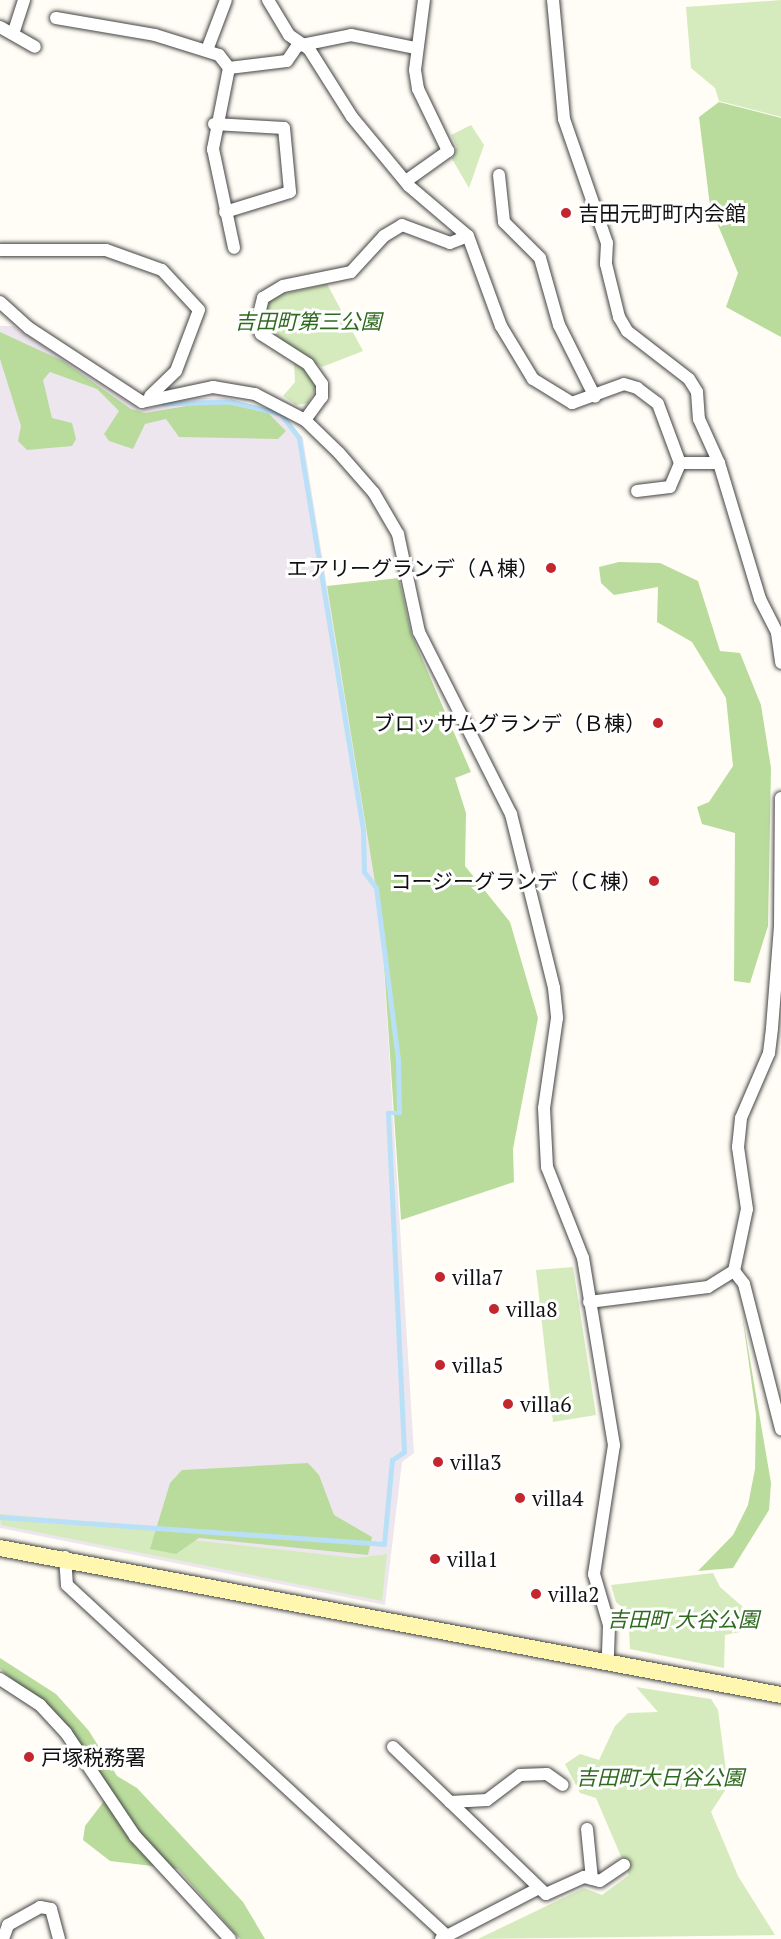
<!DOCTYPE html>
<meta charset="utf-8">
<style>
body{margin:0}
#map{position:relative;width:781px;height:1939px;overflow:hidden;background:#fffdf5;font-family:"PT Serif","Noto Sans JP",serif}
div>[style]{position:absolute}
[style*='--x']{left:calc(var(--x)*1px);top:calc(var(--y)*1px);width:calc(var(--w)*1px);rotate:calc(var(--a)*1deg)}
.industrial>*{inset:0;background:#eee6ef}
.green>*{inset:0;background:#d5ebbd}
.forest>*{inset:0;background:#b9dc9c}
.stream>*{height:4.5px;margin:-2.25px;padding:0 2.25px;transform-origin:2.25px;border-radius:2.25px;background:#b9e0f7}
.roads{filter:drop-shadow(0 0 2px #444) drop-shadow(0 0 2px #444)}
.street>*{height:12px;margin:-6px;padding:0 6px;transform-origin:6px;border-radius:6px;background:#fff}
.secondary>*{height:16px;margin:-8px;padding:0 8px;transform-origin:8px;border-radius:8px;background:#fff6b0}
.dots>*{width:16px;height:16px;translate:-50% -50%;box-sizing:border-box;border:3px solid #fff;border-radius:50%}
span{translate:-50% -50%;white-space:nowrap;text-align:center;line-height:1.15;-webkit-text-stroke:6px #fff;paint-order:stroke}
.poi-label{font-size:21px;color:#111}
.left{translate:0 -50%;text-align:left}
.right{translate:-100% -50%;text-align:right}
.park-label{font-size:21px;color:#2f6b1f;font-style:italic}
</style>
<div id="map">
<div class="industrial">
<div style="clip-path:polygon(0 326px,13px 326px,140px 411px,185px 398px,226px 398px,271px 410px,303px 438px,381px 920px,414px 1453px,402px 1462px,385px 1605px,0 1528px)"></div>
</div>
<div class="green">
<div style="clip-path:polygon(781px 0,781px 117px,719px 101px,715px 88px,691px 68px,686px 7px)"></div>
<div style="clip-path:polygon(471px 125px,484px 145px,469px 188px,452px 159px,457px 147px,451px 135px)"></div>
<div style="clip-path:polygon(327px 284px,363px 351px,322px 367px,272px 337px,264px 317px,266px 304px,275px 296px)"></div>
<div style="clip-path:polygon(294px 363px,306px 367px,317px 385px,308px 403px,296px 405px,283px 396px,295px 382px)"></div>
<div style="clip-path:polygon(573px 1267px,596px 1415px,553px 1422px,536px 1270px)"></div>
<div style="clip-path:polygon(0 1514px,145px 1526px,164px 1537px,356px 1558px,387px 1554px,382px 1601px,1px 1525px)"></div>
<div style="clip-path:polygon(713px 1573px,720px 1587px,751px 1614px,740px 1632px,725px 1635px,724px 1668px,630px 1649px,628px 1612px,616px 1602px,611px 1585px)"></div>
<div style="clip-path:polygon(636px 1687px,711px 1699px,718px 1710px,728px 1786px,711px 1812px,738px 1876px,775px 1935px,478px 1939px,584px 1888px,602px 1895px,629px 1875px,596px 1798px,580px 1793px,565px 1764px,580px 1754px,599px 1760px,615px 1726px,628px 1713px,658px 1712px)"></div>
</div>
<div class="forest">
<div style="clip-path:polygon(719px 102px,781px 118px,781px 337px,726px 307px,738px 273px,710px 206px,699px 117px)"></div>
<div style="clip-path:polygon(0 332px,63px 361px,131px 409px,145px 413px,216px 401px,268px 413px,286px 431px,278px 439px,179px 437px,166px 419px,145px 424px,133px 449px,109px 441px,104px 434px,119px 411px,97px 389px,50px 372px,43px 380px,52px 418px,72px 423px,76px 439px,72px 446px,27px 450px,18px 441px,21px 426px,0 359px)"></div>
<div style="clip-path:polygon(619px 562px,660px 563px,698px 581px,720px 651px,740px 653px,761px 705px,771px 768px,768px 926px,750px 983px,734px 981px,735px 833px,702px 824px,697px 807px,709px 802px,733px 766px,726px 698px,692px 642px,657px 622px,658px 587px,614px 595px,601px 583px,599px 567px)"></div>
<div style="clip-path:polygon(399px 578px,411px 633px,471px 772px,455px 778px,466px 813px,465px 866px,510px 922px,538px 1018px,513px 1149px,514px 1182px,401px 1220px,381px 920px,327px 586px)"></div>
<div style="clip-path:polygon(742px 1313px,771px 1483px,769px 1510px,733px 1568px,698px 1571px,733px 1535px,748px 1505px,755px 1469px,756px 1415px)"></div>
<div style="clip-path:polygon(308px 1463px,319px 1475px,334px 1515px,372px 1537px,368px 1555px,199px 1538px,176px 1554px,150px 1549px,170px 1483px,182px 1470px)"></div>
<div style="clip-path:polygon(0 1658px,56px 1694px,89px 1731px,117px 1776px,137px 1788px,243px 1902px,265px 1939px,240px 1939px,178px 1869px,110px 1861px,83px 1840px,85px 1826px,111px 1792px,69px 1727px,0 1669px)"></div>
</div>
<div class="stream">
<div style="--x:0;--y:1517;--w:385;--a:4"></div>
<div style="--x:384;--y:1544;--w:84;--a:-84.6"></div>
<div style="--x:392;--y:1460;--w:14;--a:-34"></div>
<div style="--x:404;--y:1452;--w:339;--a:-92.7"></div>
<div style="--x:388;--y:1113;--w:11;--a:0"></div>
<div style="--x:399;--y:1113;--w:53;--a:-91.1"></div>
<div style="--x:398;--y:1060;--w:173;--a:-97.3"></div>
<div style="--x:376;--y:888;--w:20;--a:-127"></div>
<div style="--x:364;--y:872;--w:42;--a:-91.4"></div>
<div style="--x:363;--y:830;--w:397;--a:-99.3"></div>
<div style="--x:299;--y:438;--w:31;--a:-128"></div>
<div style="--x:280;--y:414;--w:50;--a:-166.2"></div>
<div style="--x:231;--y:402;--w:67;--a:178.3"></div>
</div>
<div class="roads">
<div class="street">
<div style="--x:268;--y:0;--w:41;--a:59"></div>
<div style="--x:289;--y:35;--w:24;--a:35"></div>
<div style="--x:309;--y:49;--w:80;--a:57.7"></div>
<div style="--x:352;--y:117;--w:89;--a:50.4"></div>
<div style="--x:409;--y:186;--w:77;--a:40.3"></div>
<div style="--x:468;--y:236;--w:96;--a:69.9"></div>
<div style="--x:501;--y:326;--w:62;--a:58.9"></div>
<div style="--x:533;--y:379;--w:46;--a:31.6"></div>
<div style="--x:572;--y:403;--w:55;--a:-20.1"></div>
<div style="--x:624;--y:384;--w:14;--a:17"></div>
<div style="--x:637;--y:388;--w:26;--a:37"></div>
<div style="--x:658;--y:404;--w:63;--a:69.6"></div>
<div style="--x:680;--y:463;--w:39;--a:0"></div>
<div style="--x:553;--y:0;--w:120;--a:84.7"></div>
<div style="--x:564;--y:119;--w:131;--a:70.9"></div>
<div style="--x:607;--y:243;--w:21;--a:93"></div>
<div style="--x:606;--y:264;--w:55;--a:76.2"></div>
<div style="--x:619;--y:317;--w:16;--a:60"></div>
<div style="--x:627;--y:331;--w:78;--a:37.7"></div>
<div style="--x:689;--y:379;--w:15;--a:58"></div>
<div style="--x:697;--y:392;--w:27;--a:86"></div>
<div style="--x:699;--y:419;--w:48;--a:65.6"></div>
<div style="--x:719;--y:463;--w:142;--a:73.2"></div>
<div style="--x:760;--y:599;--w:38;--a:63"></div>
<div style="--x:777;--y:633;--w:30;--a:82"></div>
<div style="--x:56;--y:18;--w:100;--a:9.7"></div>
<div style="--x:155;--y:35;--w:67;--a:17.4"></div>
<div style="--x:219;--y:55;--w:16;--a:52"></div>
<div style="--x:0;--y:27;--w:40;--a:29.7"></div>
<div style="--x:14;--y:31;--w:33;--a:-72"></div>
<div style="--x:207;--y:50;--w:53;--a:-69.2"></div>
<div style="--x:229;--y:68;--w:58;--a:-6.9"></div>
<div style="--x:287;--y:61;--w:18;--a:-56"></div>
<div style="--x:297;--y:46;--w:55;--a:-11.5"></div>
<div style="--x:351;--y:35;--w:65;--a:11.5"></div>
<div style="--x:229;--y:68;--w:83;--a:101.2"></div>
<div style="--x:213;--y:149;--w:101;--a:78"></div>
<div style="--x:214;--y:124;--w:70;--a:3.3"></div>
<div style="--x:284;--y:128;--w:64;--a:84.6"></div>
<div style="--x:290;--y:192;--w:68;--a:162.9"></div>
<div style="--x:499;--y:175;--w:47;--a:83.9"></div>
<div style="--x:504;--y:222;--w:51;--a:45"></div>
<div style="--x:540;--y:258;--w:70;--a:74.2"></div>
<div style="--x:559;--y:325;--w:80;--a:63.4"></div>
<div style="--x:406;--y:181;--w:52;--a:-35.5"></div>
<div style="--x:448;--y:151;--w:69;--a:-115.8"></div>
<div style="--x:418;--y:89;--w:19;--a:-99"></div>
<div style="--x:415;--y:70;--w:71;--a:-82.7"></div>
<div style="--x:0;--y:250;--w:106;--a:0"></div>
<div style="--x:106;--y:250;--w:59;--a:19.7"></div>
<div style="--x:162;--y:270;--w:54;--a:47.2"></div>
<div style="--x:199;--y:310;--w:65;--a:110.7"></div>
<div style="--x:176;--y:371;--w:36;--a:136"></div>
<div style="--x:0;--y:302;--w:39;--a:42"></div>
<div style="--x:29;--y:328;--w:135;--a:33.2"></div>
<div style="--x:142;--y:402;--w:73;--a:-11.9"></div>
<div style="--x:213;--y:387;--w:43;--a:9.5"></div>
<div style="--x:255;--y:394;--w:56;--a:27.5"></div>
<div style="--x:305;--y:420;--w:47;--a:44.1"></div>
<div style="--x:339;--y:453;--w:53;--a:48.8"></div>
<div style="--x:374;--y:493;--w:48;--a:59.7"></div>
<div style="--x:398;--y:534;--w:100;--a:77.9"></div>
<div style="--x:419;--y:632;--w:204;--a:63.2"></div>
<div style="--x:511;--y:814;--w:179;--a:76.1"></div>
<div style="--x:554;--y:988;--w:30;--a:84"></div>
<div style="--x:557;--y:1018;--w:91;--a:98.2"></div>
<div style="--x:544;--y:1108;--w:59;--a:87.1"></div>
<div style="--x:547;--y:1167;--w:98;--a:68.4"></div>
<div style="--x:583;--y:1258;--w:190;--a:80.6"></div>
<div style="--x:614;--y:1445;--w:131;--a:98.8"></div>
<div style="--x:594;--y:1574;--w:53;--a:73.6"></div>
<div style="--x:609;--y:1625;--w:36;--a:92"></div>
<div style="--x:305;--y:420;--w:29;--a:-54"></div>
<div style="--x:322;--y:397;--w:13;--a:-90"></div>
<div style="--x:322;--y:384;--w:24;--a:-125"></div>
<div style="--x:308;--y:364;--w:56;--a:-147.4"></div>
<div style="--x:261;--y:334;--w:13;--a:-108"></div>
<div style="--x:257;--y:322;--w:25;--a:-76"></div>
<div style="--x:263;--y:298;--w:23;--a:-31"></div>
<div style="--x:283;--y:286;--w:69;--a:-11.6"></div>
<div style="--x:351;--y:272;--w:49;--a:-47.5"></div>
<div style="--x:384;--y:236;--w:21;--a:-31"></div>
<div style="--x:402;--y:225;--w:51;--a:20.6"></div>
<div style="--x:450;--y:243;--w:19;--a:-21"></div>
<div style="--x:637;--y:491;--w:33;--a:-7"></div>
<div style="--x:670;--y:487;--w:26;--a:-67"></div>
<div style="--x:734;--y:1271;--w:16;--a:52"></div>
<div style="--x:744;--y:1284;--w:150;--a:75.7"></div>
<div style="--x:589;--y:1302;--w:120;--a:-7.2"></div>
<div style="--x:708;--y:1287;--w:31;--a:-32"></div>
<div style="--x:734;--y:1271;--w:63;--a:-78.2"></div>
<div style="--x:747;--y:1209;--w:63;--a:-98.3"></div>
<div style="--x:738;--y:1147;--w:29;--a:-84"></div>
<div style="--x:741;--y:1118;--w:71;--a:-66.7"></div>
<div style="--x:769;--y:1053;--w:25;--a:-83"></div>
<div style="--x:772;--y:1028;--w:102;--a:-85.5"></div>
<div style="--x:780;--y:926;--w:128;--a:-89.6"></div>
<div style="--x:65;--y:1557;--w:28;--a:86"></div>
<div style="--x:67;--y:1585;--w:517;--a:42.73"></div>
<div style="--x:0;--y:1679;--w:48;--a:33"></div>
<div style="--x:40;--y:1705;--w:38;--a:47"></div>
<div style="--x:66;--y:1733;--w:124;--a:56.2"></div>
<div style="--x:135;--y:1836;--w:140;--a:47.3"></div>
<div style="--x:393;--y:1747;--w:212;--a:43.9"></div>
<div style="--x:546;--y:1894;--w:42;--a:-24.1"></div>
<div style="--x:584;--y:1877;--w:16;--a:14"></div>
<div style="--x:600;--y:1881;--w:29;--a:-34"></div>
<div style="--x:450;--y:1802;--w:37;--a:-3"></div>
<div style="--x:487;--y:1800;--w:41;--a:-37.1"></div>
<div style="--x:520;--y:1775;--w:27;--a:-2"></div>
<div style="--x:547;--y:1774;--w:19;--a:35"></div>
<div style="--x:587;--y:1829;--w:50;--a:84.3"></div>
<div style="--x:3;--y:1939;--w:15;--a:-70"></div>
<div style="--x:8;--y:1925;--w:37;--a:-29"></div>
<div style="--x:40;--y:1907;--w:11;--a:10"></div>
<div style="--x:51;--y:1909;--w:31;--a:75"></div>
<div style="--x:441;--y:1939;--w:110;--a:-27.5"></div>
</div>
<div class="secondary">
<div style="--x:0;--y:1548;--w:795;--a:10.66"></div>
</div>
</div>
<div class="dots">
<div style="left:566px;top:213px;background:#c4262e"></div>
<div style="left:551px;top:568px;background:#c4262e"></div>
<div style="left:658px;top:723px;background:#c4262e"></div>
<div style="left:654px;top:881px;background:#c4262e"></div>
<div style="left:440px;top:1277px;background:#c4262e"></div>
<div style="left:494px;top:1309px;background:#c4262e"></div>
<div style="left:440px;top:1365px;background:#c4262e"></div>
<div style="left:508px;top:1404px;background:#c4262e"></div>
<div style="left:438px;top:1462px;background:#c4262e"></div>
<div style="left:520px;top:1498px;background:#c4262e"></div>
<div style="left:435px;top:1559px;background:#c4262e"></div>
<div style="left:536px;top:1594px;background:#c4262e"></div>
<div style="left:29px;top:1757px;background:#c4262e"></div>
</div>
<div class="poi-label">
<span class="left" style="left:578px;top:213px">吉田元町町内会館</span>
<span class="right" style="left:539px;top:568px">エアリーグランデ（Ａ棟）</span>
<span class="right" style="left:646px;top:723px">ブロッサムグランデ（Ｂ棟）</span>
<span class="right" style="left:642px;top:881px">コージーグランデ（Ｃ棟）</span>
<span class="left" style="left:452px;top:1277px">villa7</span>
<span class="left" style="left:506px;top:1309px">villa8</span>
<span class="left" style="left:452px;top:1365px">villa5</span>
<span class="left" style="left:520px;top:1404px">villa6</span>
<span class="left" style="left:450px;top:1462px">villa3</span>
<span class="left" style="left:532px;top:1498px">villa4</span>
<span class="left" style="left:447px;top:1559px">villa1</span>
<span class="left" style="left:548px;top:1594px">villa2</span>
<span class="left" style="left:41px;top:1757px">戸塚税務署</span>
</div>
<div class="park-label">
<span style="left:308px;top:321px">吉田町第三公園</span>
<span style="left:683px;top:1619px">吉田町 大谷公園</span>
<span style="left:660px;top:1777px">吉田町大日谷公園</span>
</div>
</div>
